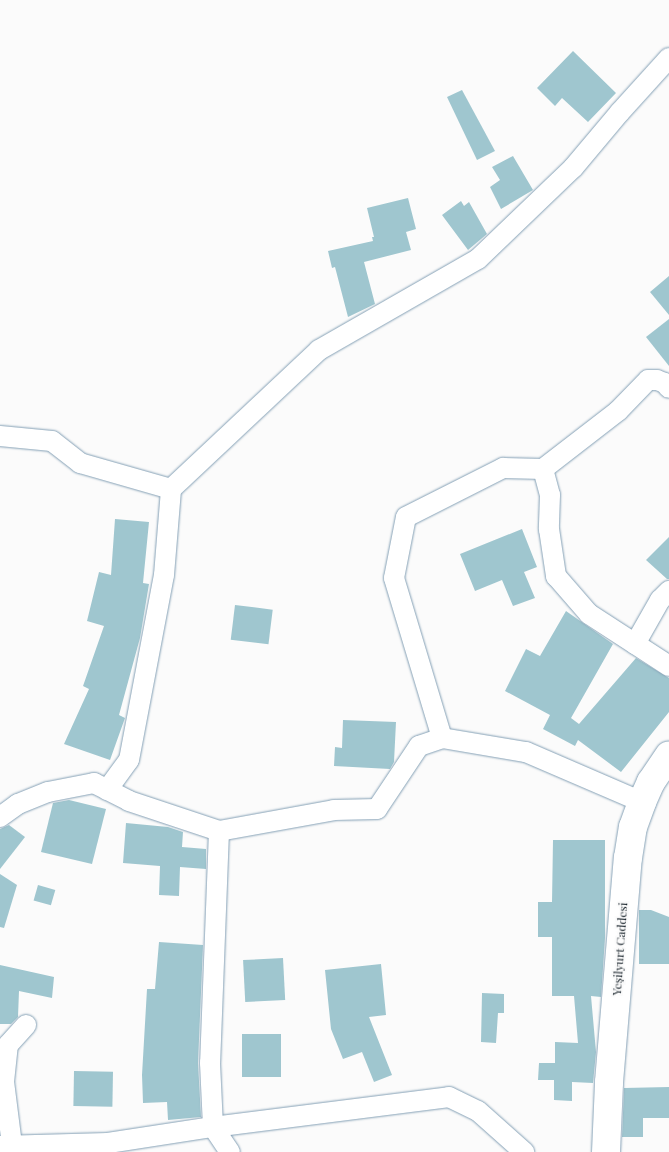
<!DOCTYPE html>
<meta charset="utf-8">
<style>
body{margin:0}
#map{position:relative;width:669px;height:1152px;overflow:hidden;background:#fbfbfb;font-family:"Playfair Display",serif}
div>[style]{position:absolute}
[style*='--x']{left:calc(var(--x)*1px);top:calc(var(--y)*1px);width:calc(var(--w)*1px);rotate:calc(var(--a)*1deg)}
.building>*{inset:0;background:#9fc6cf;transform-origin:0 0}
.roads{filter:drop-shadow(0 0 1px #84a0b5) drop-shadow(0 0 1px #84a0b5)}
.street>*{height:20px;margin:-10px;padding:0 10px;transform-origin:10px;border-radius:10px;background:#fff}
.secondary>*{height:28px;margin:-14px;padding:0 14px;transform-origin:14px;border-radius:14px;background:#fff}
span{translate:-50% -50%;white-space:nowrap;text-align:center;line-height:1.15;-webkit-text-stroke:4px #fbfbfb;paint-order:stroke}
.street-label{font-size:12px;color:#131e26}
</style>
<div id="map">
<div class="building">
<div style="clip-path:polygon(573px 51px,616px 93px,588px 122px,562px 98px,555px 106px,537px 88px)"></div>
<div style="clip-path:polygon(462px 90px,495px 151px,477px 160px,447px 97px)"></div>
<div style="clip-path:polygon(513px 156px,533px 190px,501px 209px,490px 187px,500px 180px,492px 167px)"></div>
<div style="clip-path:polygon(408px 198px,416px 229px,406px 232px,411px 250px,364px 262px,375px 304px,348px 317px,335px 267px,332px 268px,328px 251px,373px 241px,372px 237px,374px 237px,367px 208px)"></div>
<div style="clip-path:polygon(461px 201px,464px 206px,469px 202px,487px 234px,468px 250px,442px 215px)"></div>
<div style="clip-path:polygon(669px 276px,669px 315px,650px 292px)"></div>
<div style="clip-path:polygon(669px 319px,669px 366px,646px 337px)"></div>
<div style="clip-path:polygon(115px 519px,149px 522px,143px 583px,149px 584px,140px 638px,119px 715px,125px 718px,110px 760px,64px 744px,89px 689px,83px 686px,104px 626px,87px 621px,99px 572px,111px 575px)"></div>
<div style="clip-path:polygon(522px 529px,537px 567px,524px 572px,535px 598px,513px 606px,502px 580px,475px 591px,460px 554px)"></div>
<div style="clip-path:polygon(669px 537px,669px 579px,667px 579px,646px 560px)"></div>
<div style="left:235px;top:605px;width:38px;height:35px;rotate:7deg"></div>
<div style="clip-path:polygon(566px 611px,613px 644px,571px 718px,579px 724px,636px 658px,669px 678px,669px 712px,621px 772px,578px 740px,575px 746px,543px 729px,550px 715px,505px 691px,526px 649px,540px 656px)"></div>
<div style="clip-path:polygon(343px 720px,396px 722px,394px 762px,390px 769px,334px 766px,335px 747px,342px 748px)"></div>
<div style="clip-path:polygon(69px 800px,106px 809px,92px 864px,41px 852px,53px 803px)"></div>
<div style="clip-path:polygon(126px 823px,168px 827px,183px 832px,182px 847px,206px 849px,206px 869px,180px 867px,179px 896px,159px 895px,160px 866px,123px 863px)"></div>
<div style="clip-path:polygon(9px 825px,25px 837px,0 869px,0 829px)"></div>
<div style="clip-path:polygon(553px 840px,605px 840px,605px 938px,601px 997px,591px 996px,596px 1052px,593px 1083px,572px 1082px,572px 1101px,554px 1100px,554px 1080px,538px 1080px,539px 1063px,555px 1063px,555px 1042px,578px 1043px,574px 996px,552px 996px,552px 937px,538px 937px,538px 902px,552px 902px)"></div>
<div style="clip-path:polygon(0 874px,17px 885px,4px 928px,0 927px)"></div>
<div style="left:38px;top:885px;width:18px;height:16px;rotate:16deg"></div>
<div style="clip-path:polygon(639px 910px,651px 910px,669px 917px,669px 964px,639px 964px)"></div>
<div style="clip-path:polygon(159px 942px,203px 945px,198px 1063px,201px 1117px,168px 1120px,167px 1102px,143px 1103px,142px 1075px,147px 989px,155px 989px)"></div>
<div style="left:283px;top:958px;width:42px;height:40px;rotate:87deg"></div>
<div style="clip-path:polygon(381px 964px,386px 1015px,369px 1017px,392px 1075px,374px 1082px,362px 1052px,343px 1059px,331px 1029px,325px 970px)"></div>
<div style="clip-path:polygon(0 965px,54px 977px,52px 998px,19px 991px,18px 1017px,11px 1024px,0 1024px)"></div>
<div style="clip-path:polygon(482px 993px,504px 994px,504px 1013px,498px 1013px,496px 1043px,481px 1042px)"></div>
<div style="left:242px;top:1034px;width:39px;height:43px"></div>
<div style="left:74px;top:1071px;width:39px;height:35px;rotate:1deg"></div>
<div style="clip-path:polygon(669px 1087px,669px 1118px,643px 1118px,643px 1137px,622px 1137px,624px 1088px)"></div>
</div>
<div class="roads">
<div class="street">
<div style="--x:0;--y:436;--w:52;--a:5.5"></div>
<div style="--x:52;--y:441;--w:36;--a:38"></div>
<div style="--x:80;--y:463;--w:95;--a:15.9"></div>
<div style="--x:543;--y:469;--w:27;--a:75"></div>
<div style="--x:550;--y:495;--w:34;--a:92"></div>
<div style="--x:549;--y:529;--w:48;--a:81.5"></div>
<div style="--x:556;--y:576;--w:50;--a:49"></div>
<div style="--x:589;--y:614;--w:95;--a:33"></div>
<div style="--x:635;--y:644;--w:51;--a:-60.4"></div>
<div style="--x:660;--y:600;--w:13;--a:-45"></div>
<div style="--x:442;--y:738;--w:167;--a:-106.7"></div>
<div style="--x:394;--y:578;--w:62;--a:-78.9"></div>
<div style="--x:406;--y:517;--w:109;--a:-26.8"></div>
<div style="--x:503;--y:468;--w:40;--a:1.4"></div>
<div style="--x:543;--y:469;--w:95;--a:-37.7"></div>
<div style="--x:618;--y:411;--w:43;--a:-45.9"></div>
<div style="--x:648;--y:380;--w:9;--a:0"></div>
<div style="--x:657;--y:380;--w:9;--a:21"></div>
<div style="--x:665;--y:383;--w:6;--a:51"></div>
<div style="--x:107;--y:790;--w:37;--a:-54"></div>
<div style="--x:129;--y:760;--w:188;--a:-79.3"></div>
<div style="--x:164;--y:575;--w:86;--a:-85.3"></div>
<div style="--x:171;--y:489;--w:203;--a:-43.2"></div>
<div style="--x:319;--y:350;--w:183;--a:-29.8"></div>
<div style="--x:478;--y:259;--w:132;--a:-43.8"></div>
<div style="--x:573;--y:168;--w:73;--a:-50"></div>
<div style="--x:620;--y:112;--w:73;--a:-47.8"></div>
<div style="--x:0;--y:817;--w:22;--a:-36"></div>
<div style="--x:18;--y:804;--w:32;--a:-22"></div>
<div style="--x:48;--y:792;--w:47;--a:-11.1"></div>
<div style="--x:94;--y:783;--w:39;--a:27"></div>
<div style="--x:129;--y:801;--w:95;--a:18.4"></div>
<div style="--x:219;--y:831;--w:117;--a:-10.3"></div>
<div style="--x:334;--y:810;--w:43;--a:-1.3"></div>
<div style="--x:377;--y:809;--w:76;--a:-56.3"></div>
<div style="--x:419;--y:746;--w:24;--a:-19"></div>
<div style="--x:442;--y:738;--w:85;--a:9.5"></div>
<div style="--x:526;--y:752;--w:126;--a:23.3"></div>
<div style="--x:219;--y:831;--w:232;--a:92.2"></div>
<div style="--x:210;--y:1063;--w:64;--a:87.3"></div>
<div style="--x:213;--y:1127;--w:30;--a:56"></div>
<div style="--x:12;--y:1145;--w:64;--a:-97.2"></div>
<div style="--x:4;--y:1082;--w:37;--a:-84"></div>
<div style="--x:8;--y:1045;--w:27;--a:-48"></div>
<div style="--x:0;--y:1146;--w:108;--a:-1.6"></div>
<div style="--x:108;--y:1143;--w:106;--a:-8.7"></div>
<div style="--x:213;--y:1127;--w:238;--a:-7.2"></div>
<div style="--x:449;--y:1097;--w:32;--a:26"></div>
<div style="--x:478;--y:1111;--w:62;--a:41.7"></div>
</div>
<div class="secondary">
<div style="--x:606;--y:1152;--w:70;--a:-87.5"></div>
<div style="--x:609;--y:1082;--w:225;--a:-85.2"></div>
<div style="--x:628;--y:858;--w:31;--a:-81"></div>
<div style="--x:633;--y:827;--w:27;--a:-70"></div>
<div style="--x:642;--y:802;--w:22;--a:-66"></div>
<div style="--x:651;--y:782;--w:32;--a:-56"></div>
</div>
</div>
<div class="street-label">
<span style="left:620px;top:949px;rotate:-86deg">Yeşilyurt Caddesi</span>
</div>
</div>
